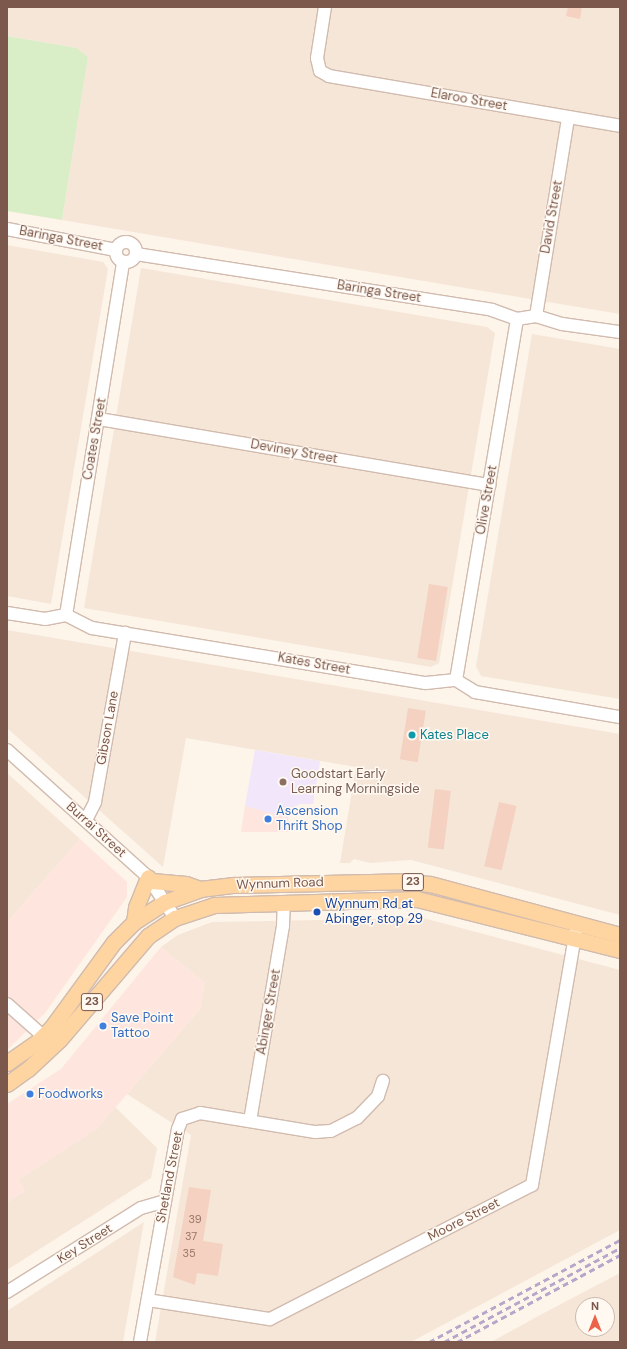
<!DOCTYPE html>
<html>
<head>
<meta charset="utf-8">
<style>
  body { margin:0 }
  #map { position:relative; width:627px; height:1349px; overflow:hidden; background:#fdf4ea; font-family:"DM Sans",sans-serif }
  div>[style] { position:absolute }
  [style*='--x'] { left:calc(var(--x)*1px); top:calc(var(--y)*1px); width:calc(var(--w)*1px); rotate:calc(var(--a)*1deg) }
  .residential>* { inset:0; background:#f6e6d8 }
  .commercial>* { inset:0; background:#fee5de }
  .education>* { inset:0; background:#f1e6fa }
  .green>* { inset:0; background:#d9edc7 }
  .building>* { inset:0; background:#f4d1c0; transform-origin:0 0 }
  .roads { filter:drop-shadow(1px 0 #d1bbae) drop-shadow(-1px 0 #d1bbae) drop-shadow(0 1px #d1bbae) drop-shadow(0 -1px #d1bbae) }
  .minor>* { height:12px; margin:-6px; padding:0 6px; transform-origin:6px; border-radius:6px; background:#fff }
  .minor>.ring { margin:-6px; padding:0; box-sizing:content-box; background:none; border:12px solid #fff; border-radius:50% }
  .major>* { height:15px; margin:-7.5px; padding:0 7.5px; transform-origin:7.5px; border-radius:7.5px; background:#fed4a1 }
  .rail>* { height:3px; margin-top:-1.5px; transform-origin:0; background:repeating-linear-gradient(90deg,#b6a6c9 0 6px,transparent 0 10px) }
  .dots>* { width:11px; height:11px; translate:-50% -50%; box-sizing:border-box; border:2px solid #fff9f2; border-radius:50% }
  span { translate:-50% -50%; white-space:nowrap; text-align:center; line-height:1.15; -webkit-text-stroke:3px #fff9f2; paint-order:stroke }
  .number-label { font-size:11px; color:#997668 }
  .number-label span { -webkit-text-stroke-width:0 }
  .shield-label span { padding:1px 3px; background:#fff9f2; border:1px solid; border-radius:3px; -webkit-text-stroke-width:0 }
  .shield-label { font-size:12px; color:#7b584b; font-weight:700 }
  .street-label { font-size:13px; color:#7b584b }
  .culture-label { font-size:13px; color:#0d838f }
  .left { translate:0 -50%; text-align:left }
  .education-label { font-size:13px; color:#785e54 }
  .shop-label { font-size:13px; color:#366cbe }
  .transit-label { font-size:13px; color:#164399 }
  .frame { position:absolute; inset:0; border:8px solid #7b584b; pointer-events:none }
  .north { position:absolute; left:575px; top:1297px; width:40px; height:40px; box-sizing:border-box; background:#fff9f2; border:1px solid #cab9af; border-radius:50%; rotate:0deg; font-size:11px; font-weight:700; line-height:16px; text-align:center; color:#7b584b }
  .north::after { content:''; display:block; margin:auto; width:14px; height:18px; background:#eb624b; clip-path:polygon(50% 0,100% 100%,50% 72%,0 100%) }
</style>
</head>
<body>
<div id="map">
  <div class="residential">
    <i style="clip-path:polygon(7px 7px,620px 7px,620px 314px,62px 220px,88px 57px,77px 48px,7px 36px)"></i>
    <i style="clip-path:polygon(7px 245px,103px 262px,108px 269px,51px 604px,7px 596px)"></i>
    <i style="clip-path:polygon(141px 268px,487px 327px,495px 333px,439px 663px,431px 667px,84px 608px)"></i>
    <i style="clip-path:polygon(532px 334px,620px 349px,620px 699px,481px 676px,476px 666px)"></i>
    <i style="clip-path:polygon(7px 630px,620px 734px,620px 915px,411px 860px,370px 863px,354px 859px,350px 863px,340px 863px,356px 767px,186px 738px,163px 867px,7px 728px)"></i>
    <i style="clip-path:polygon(7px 773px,80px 839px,7px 922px)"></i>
    <i style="clip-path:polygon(423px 918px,620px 970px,620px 1230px,411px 1342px,155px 1342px,191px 1135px,127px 1094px,200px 1009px,205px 983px,161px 947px,178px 935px,212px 922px)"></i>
    <i style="clip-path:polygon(115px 1107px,157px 1148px,151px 1178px,7px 1270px,7px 1202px,25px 1191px,18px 1180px,98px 1128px)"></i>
    <i style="clip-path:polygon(144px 1222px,123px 1342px,7px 1342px,7px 1311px)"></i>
    <i style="clip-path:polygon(evenodd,620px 1273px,620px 1342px,491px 1342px,542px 1314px,620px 1273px,583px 1305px,607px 1305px,607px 1329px,583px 1329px,583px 1305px)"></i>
  </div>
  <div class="commercial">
    <i style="clip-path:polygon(245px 806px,288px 818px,289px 832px,241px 832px)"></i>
    <i style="clip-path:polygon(80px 839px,127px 882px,127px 897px,45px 1013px,7px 1050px,7px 922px)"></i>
    <i style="clip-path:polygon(161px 947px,205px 983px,200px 1009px,98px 1128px,18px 1180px,25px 1191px,7px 1202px,7px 1104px,61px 1069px)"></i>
  </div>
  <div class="education">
    <i style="clip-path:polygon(255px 750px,320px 761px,313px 804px,299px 804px,290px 810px,288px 818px,245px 806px)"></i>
  </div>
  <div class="green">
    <i style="clip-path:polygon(7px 36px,77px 48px,88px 57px,62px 220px,7px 211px)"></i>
  </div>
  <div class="building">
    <i style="clip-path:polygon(568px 7px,582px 7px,580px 19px,566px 16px)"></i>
    <i style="left:429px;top:584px;width:19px;height:75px;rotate:9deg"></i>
    <i style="left:408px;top:708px;width:18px;height:52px;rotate:9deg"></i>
    <i style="left:435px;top:789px;width:16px;height:59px;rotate:7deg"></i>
    <i style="left:499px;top:802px;width:18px;height:66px;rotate:13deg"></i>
    <i style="clip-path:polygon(189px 1187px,211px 1190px,203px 1241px,223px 1244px,218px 1276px,197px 1273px,195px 1285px,173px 1277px)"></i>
  </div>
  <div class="roads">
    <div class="minor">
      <i style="--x:325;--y:7;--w:52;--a:98.9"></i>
      <i style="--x:317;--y:58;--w:13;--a:77"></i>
      <i style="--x:320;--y:71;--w:10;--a:29"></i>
      <i style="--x:329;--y:76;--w:295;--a:9.7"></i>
      <i style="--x:7;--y:229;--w:111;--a:10.9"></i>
      <i class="ring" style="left:116px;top:242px;width:8px;height:8px"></i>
      <i style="--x:136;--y:254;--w:360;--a:8.9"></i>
      <i style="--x:492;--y:310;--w:27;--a:20"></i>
      <i style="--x:517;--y:319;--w:19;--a:-9"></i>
      <i style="--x:536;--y:316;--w:27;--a:17"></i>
      <i style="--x:562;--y:324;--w:59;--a:7.9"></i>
      <i style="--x:536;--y:316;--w:201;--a:-80.8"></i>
      <i style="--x:99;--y:419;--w:396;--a:9.6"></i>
      <i style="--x:7;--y:613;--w:38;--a:9"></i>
      <i style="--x:45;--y:619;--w:21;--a:-11"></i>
      <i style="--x:66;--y:615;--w:29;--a:27"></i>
      <i style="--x:92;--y:628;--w:338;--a:9.4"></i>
      <i style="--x:426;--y:683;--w:30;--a:-6"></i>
      <i style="--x:456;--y:680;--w:22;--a:32"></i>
      <i style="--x:475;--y:692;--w:147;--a:9.8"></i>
      <i style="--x:66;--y:615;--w:358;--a:-80.8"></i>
      <i style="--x:456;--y:680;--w:366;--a:-80.4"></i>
      <i style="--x:7;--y:750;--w:190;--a:42"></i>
      <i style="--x:148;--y:877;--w:49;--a:56.6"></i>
      <i style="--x:86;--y:820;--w:20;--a:-63"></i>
      <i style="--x:95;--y:802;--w:172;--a:-79.9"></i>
      <i style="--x:7;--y:1004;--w:48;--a:41.6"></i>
      <i style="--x:250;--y:1121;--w:198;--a:-80.4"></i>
      <i style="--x:283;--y:926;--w:24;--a:-88"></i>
      <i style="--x:7;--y:1292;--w:158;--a:-32.1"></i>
      <i style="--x:141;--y:1208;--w:25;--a:-16"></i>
      <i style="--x:148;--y:1300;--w:123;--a:8.9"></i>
      <i style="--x:270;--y:1319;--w:294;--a:-27.1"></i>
      <i style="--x:532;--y:1185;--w:258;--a:-80.2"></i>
      <i style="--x:140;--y:1342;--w:216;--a:-79.9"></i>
      <i style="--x:178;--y:1129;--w:11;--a:-68"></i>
      <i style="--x:182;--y:1119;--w:19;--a:-18"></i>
      <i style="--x:200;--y:1113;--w:117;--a:9.4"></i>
      <i style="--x:315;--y:1132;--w:16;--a:-4"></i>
      <i style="--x:331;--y:1131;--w:29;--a:-27"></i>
      <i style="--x:357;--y:1118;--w:30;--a:-46"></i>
      <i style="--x:378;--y:1096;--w:16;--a:-72"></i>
    </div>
    <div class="major">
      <i style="--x:152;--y:881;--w:34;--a:5"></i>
      <i style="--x:186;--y:884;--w:15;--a:20"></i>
      <i style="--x:134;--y:922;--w:15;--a:-82"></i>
      <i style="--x:136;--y:907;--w:32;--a:-68"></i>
      <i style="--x:7;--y:1063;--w:35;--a:-35"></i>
      <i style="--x:36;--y:1043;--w:23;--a:-45"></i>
      <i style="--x:52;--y:1027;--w:105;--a:-53.9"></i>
      <i style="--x:114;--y:942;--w:28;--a:-45"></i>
      <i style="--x:134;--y:922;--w:37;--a:-33"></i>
      <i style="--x:165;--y:902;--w:37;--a:-20"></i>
      <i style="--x:200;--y:889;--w:34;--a:-7"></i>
      <i style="--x:234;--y:885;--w:170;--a:-1.3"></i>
      <i style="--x:404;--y:881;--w:26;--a:7"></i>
      <i style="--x:430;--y:884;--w:197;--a:15"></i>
      <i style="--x:7;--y:1084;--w:26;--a:-36"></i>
      <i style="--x:28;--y:1069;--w:42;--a:-43.1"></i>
      <i style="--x:59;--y:1040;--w:137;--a:-49.4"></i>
      <i style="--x:148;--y:936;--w:32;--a:-34"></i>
      <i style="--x:175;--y:918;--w:41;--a:-18.4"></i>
      <i style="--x:214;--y:905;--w:203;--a:-1.7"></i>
      <i style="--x:417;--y:899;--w:209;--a:14.1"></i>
    </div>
  </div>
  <div class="rail">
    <i style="--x:429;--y:1342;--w:217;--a:-28.1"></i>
    <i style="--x:444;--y:1342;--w:200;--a:-28.1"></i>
    <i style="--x:457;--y:1342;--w:185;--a:-28.1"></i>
  </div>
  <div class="dots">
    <i style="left:412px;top:735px;background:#0f9aa8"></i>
    <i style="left:283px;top:782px;background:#8d6e63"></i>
    <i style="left:268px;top:819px;background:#3f7fe0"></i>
    <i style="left:317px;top:912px;background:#1a4fb4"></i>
    <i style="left:103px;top:1026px;background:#3f7fe0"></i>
    <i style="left:30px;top:1094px;background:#3f7fe0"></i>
  </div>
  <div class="number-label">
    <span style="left:195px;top:1219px">39</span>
    <span style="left:191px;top:1236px">37</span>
    <span style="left:189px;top:1253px">35</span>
  </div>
  <div class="shield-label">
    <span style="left:413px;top:882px">23</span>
    <span style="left:92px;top:1002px">23</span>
  </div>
  <div class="street-label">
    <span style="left:469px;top:100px;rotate:10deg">Elaroo Street</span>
    <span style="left:552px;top:217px;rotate:-80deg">David Street</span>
    <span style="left:61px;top:239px;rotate:11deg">Baringa Street</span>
    <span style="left:379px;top:292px;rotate:9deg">Baringa Street</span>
    <span style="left:95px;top:439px;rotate:-80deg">Coates Street</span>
    <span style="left:294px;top:452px;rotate:10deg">Deviney Street</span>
    <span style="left:487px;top:500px;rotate:-80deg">Olive Street</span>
    <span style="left:314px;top:664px;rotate:10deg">Kates Street</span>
    <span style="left:108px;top:728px;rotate:-80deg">Gibson Lane</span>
    <span style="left:96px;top:830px;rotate:42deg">Burrai Street</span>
    <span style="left:280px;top:884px;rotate:-2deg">Wynnum Road</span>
    <span style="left:269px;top:1012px;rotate:-80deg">Abinger Street</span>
    <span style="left:170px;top:1177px;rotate:-79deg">Shetland Street</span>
    <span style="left:464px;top:1220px;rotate:-27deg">Moore Street</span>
    <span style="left:85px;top:1244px;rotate:-32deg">Key Street</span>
  </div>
  <div class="culture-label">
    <span class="left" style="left:420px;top:735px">Kates Place</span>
  </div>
  <div class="education-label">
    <span class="left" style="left:291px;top:782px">Goodstart Early<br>Learning Morningside</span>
  </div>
  <div class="shop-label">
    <span class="left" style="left:276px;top:819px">Ascension<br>Thrift Shop</span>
    <span class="left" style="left:111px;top:1026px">Save Point<br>Tattoo</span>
    <span class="left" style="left:38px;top:1094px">Foodworks</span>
  </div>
  <div class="transit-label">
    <span class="left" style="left:325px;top:912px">Wynnum Rd at<br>Abinger, stop 29</span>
  </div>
  <div class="frame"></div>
  <div class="north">N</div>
</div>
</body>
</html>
